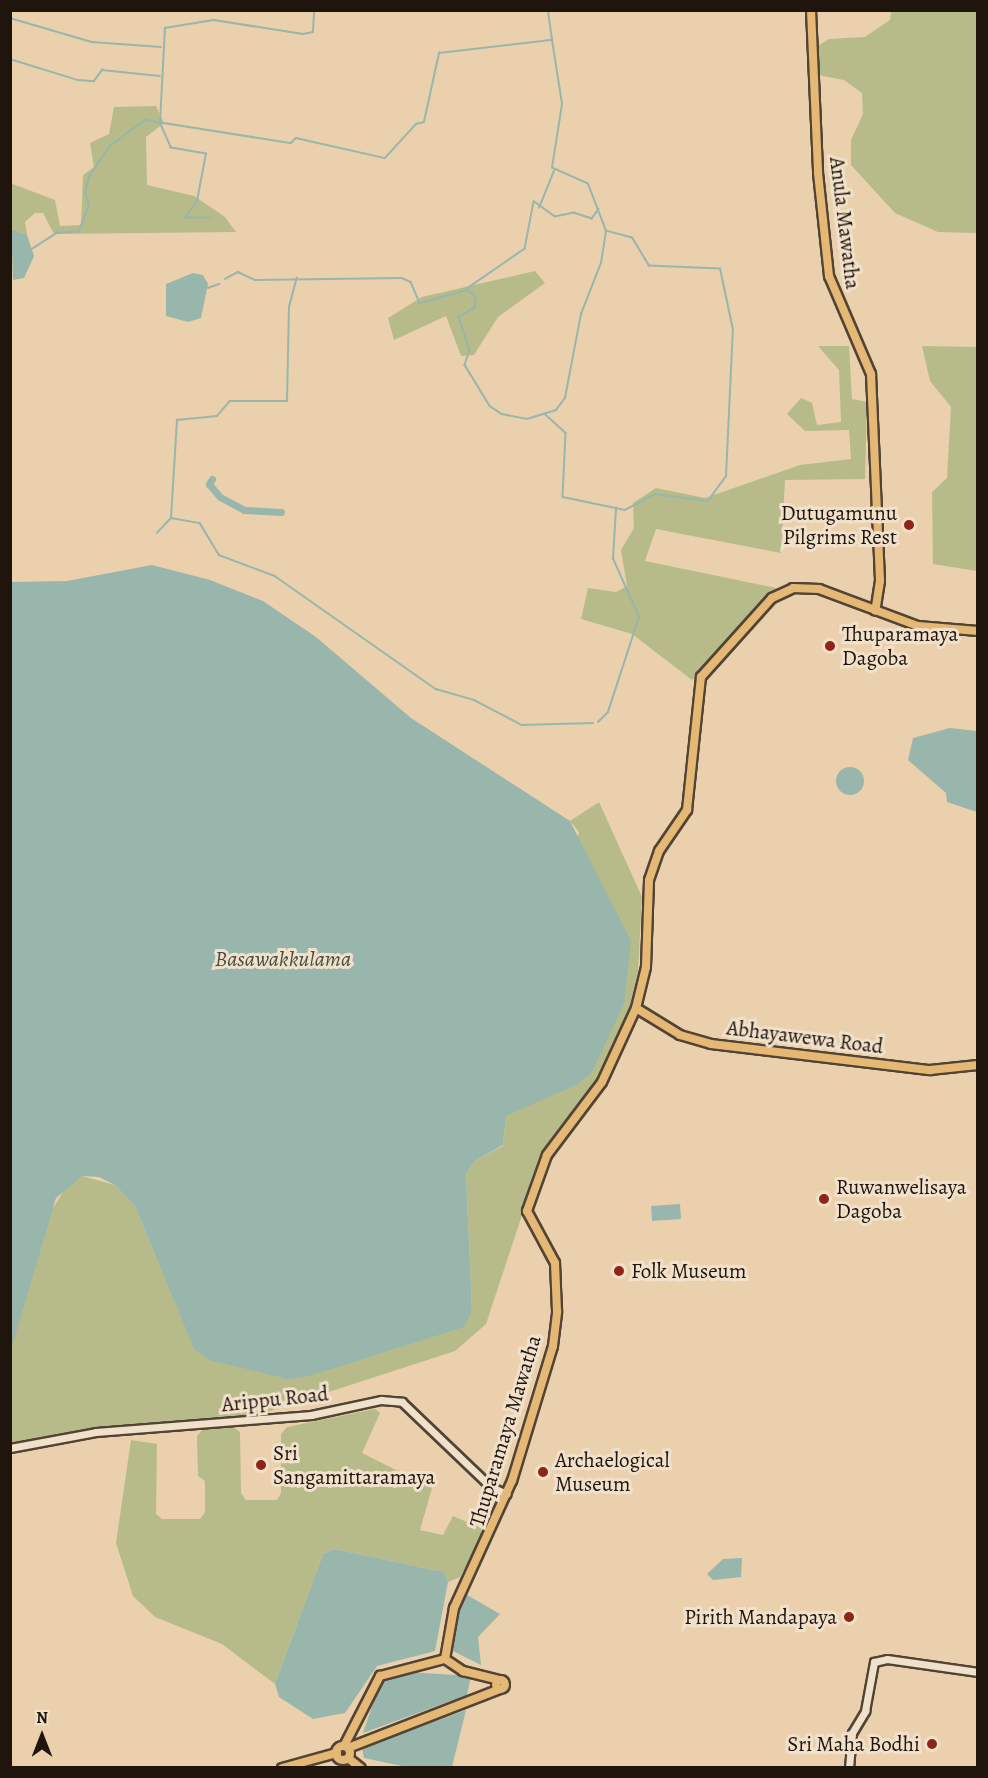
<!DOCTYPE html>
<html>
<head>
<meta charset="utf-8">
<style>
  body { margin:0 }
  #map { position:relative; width:988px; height:1778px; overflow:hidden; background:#ead0ad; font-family:Alegreya,serif }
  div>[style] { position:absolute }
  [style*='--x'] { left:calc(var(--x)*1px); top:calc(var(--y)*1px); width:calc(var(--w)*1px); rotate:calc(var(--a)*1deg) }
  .green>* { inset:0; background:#b7bb8a }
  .water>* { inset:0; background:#98b6ac; transform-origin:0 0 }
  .round { border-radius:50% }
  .stream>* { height:1.5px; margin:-0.75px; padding:0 0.75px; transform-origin:0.75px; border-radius:0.75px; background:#98b6ac }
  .canal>* { height:7px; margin:-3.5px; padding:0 3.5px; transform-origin:3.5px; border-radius:3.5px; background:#98b6ac }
  .roads { filter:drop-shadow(2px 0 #524435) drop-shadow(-2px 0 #524435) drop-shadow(0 2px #524435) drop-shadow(0 -2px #524435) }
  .minor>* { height:7px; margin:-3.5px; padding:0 3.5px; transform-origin:3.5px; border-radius:3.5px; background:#f1e0ca }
  .major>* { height:8px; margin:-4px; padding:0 4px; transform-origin:4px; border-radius:4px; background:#e5b876 }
  .major>.ring { margin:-4px; padding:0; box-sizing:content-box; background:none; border:8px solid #e5b876; border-radius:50% }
  .dots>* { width:16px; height:16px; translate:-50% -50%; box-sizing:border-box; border:3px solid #f1e0ca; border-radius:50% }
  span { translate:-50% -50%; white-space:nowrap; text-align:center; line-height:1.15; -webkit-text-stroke:6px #f1e0ca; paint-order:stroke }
  .street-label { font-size:21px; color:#1f150d }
  .poi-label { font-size:21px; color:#1f150d }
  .right { translate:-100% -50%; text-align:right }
  .left { translate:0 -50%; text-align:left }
  .water-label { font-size:22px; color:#494d45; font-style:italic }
  .frame { position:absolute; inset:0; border:12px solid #1f150d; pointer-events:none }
  .north { position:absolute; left:12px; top:1706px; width:60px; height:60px; -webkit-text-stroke:4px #f1e0ca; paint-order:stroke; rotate:0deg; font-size:16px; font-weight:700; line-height:24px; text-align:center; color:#1f150d }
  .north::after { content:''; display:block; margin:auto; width:21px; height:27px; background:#1f150d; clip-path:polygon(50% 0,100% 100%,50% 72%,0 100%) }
</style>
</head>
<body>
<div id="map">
  <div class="green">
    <i style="clip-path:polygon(891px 11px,977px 11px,977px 233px,938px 232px,895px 213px,851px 165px,851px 140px,863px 114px,862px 93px,844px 80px,818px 75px,818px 46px,829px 39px,865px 37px,890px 20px)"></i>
    <i style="clip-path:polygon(156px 106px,164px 123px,146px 137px,147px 185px,194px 196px,225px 217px,236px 232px,54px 234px,43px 213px,35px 213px,25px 222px,27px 235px,11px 229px,10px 183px,55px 200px,60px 226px,81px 225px,83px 175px,94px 167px,90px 143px,109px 134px,114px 107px)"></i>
    <i style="clip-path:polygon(535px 271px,545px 283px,498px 317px,474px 355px,461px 356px,446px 316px,394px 340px,388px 318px,422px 297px)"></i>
    <i style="clip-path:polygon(818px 346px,849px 346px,852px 399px,867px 402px,865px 479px,785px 480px,781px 553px,656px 529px,645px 561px,776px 588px,692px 680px,632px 634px,581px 619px,588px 588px,616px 592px,627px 586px,621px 550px,634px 528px,633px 503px,656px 488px,705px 498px,800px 465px,851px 459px,849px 430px,805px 431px,787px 414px,801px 398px,812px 403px,817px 425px,841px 422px,839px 370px)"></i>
    <i style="clip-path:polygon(922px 346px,977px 347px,977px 571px,933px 564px,932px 492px,947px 478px,951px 407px,930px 381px)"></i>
    <i style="clip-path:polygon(599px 802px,642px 897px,638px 971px,629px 1010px,598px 1079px,541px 1158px,486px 1324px,455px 1351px,249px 1418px,96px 1432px,11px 1448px,10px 1350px,50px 1213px,68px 1184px,82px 1176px,115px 1185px,135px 1206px,194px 1348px,472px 1311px,466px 1173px,475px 1161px,503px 1146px,506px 1116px,516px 1109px,579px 832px,570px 821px)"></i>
    <i style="clip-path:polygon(375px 1409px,380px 1413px,362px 1453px,432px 1488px,420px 1530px,443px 1535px,453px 1516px,481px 1528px,482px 1536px,460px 1577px,448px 1582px,444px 1572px,334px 1549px,323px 1554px,275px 1684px,222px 1644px,155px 1617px,133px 1596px,116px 1543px,131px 1440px,157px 1444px,156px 1514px,162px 1519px,200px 1519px,205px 1512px,205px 1481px,198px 1476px,197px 1436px,202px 1430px,233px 1427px,240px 1432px,241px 1493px,246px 1500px,277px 1500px,281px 1493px,281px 1434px,287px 1427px)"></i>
  </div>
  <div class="water">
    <i style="clip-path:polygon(11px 229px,27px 235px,34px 256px,24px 278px,13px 280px)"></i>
    <i style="clip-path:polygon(193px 273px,203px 275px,208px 284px,201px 318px,188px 322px,166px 316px,166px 284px)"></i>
    <i style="clip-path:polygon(152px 565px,210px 580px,263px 601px,316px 637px,411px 718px,570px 821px,631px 941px,624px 1004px,592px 1072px,578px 1084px,506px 1116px,503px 1145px,475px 1161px,466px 1173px,472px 1311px,464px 1327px,309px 1376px,288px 1379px,209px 1360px,194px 1349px,135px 1206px,115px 1185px,99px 1177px,82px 1176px,56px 1198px,11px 1350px,11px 582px,67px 581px)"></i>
    <i style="clip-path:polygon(950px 728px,977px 731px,977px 812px,947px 802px,946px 793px,908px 760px,913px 738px)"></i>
    <i class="round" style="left:836px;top:767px;width:28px;height:28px"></i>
    <i style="left:680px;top:1204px;width:15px;height:29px;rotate:86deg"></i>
    <i style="clip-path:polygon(334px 1549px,444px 1572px,448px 1582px,435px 1651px,377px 1666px,345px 1713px,313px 1719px,279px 1697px,275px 1684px,323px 1554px)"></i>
    <i style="clip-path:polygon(742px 1558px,741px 1577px,713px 1580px,707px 1574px,723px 1559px)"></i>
    <i style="clip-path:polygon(467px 1595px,500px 1614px,478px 1637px,481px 1665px,451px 1650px,461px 1598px)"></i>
    <i style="clip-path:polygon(392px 1671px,471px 1676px,467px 1695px,363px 1733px,382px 1677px)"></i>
    <i style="clip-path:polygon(466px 1710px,452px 1767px,407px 1767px,364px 1758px,362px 1748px)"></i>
  </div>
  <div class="stream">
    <i style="--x:10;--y:18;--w:85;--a:16.3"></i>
    <i style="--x:92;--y:42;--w:69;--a:4.1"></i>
    <i style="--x:10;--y:59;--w:71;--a:17.2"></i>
    <i style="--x:78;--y:80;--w:16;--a:4"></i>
    <i style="--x:94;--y:81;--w:14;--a:-54"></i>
    <i style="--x:102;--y:70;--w:58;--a:5.9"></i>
    <i style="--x:539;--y:208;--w:40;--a:-68"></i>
    <i style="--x:599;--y:209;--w:12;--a:125"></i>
    <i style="--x:592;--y:219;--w:19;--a:-162"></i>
    <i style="--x:574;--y:213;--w:19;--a:168"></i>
    <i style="--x:555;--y:217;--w:26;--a:-144"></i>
    <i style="--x:534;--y:202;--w:48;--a:100.8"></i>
    <i style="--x:525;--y:249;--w:70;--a:145.4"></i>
    <i style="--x:467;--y:289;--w:12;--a:42"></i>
    <i style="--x:476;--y:297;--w:11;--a:95"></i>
    <i style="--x:475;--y:308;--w:18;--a:151"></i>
    <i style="--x:459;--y:317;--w:35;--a:72"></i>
    <i style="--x:470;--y:350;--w:16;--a:108"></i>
    <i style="--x:465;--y:365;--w:48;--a:58.6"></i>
    <i style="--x:490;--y:406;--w:14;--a:34"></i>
    <i style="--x:502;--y:414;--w:25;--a:11"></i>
    <i style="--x:527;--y:419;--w:30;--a:-17"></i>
    <i style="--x:556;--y:410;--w:15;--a:-53"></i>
    <i style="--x:565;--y:398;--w:86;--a:-79.2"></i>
    <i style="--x:581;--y:314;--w:55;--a:-68.6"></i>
    <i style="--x:601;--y:263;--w:31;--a:-81"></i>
    <i style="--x:210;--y:218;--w:25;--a:180"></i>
    <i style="--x:185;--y:218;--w:21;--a:-55"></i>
    <i style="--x:197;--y:201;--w:48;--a:-79.2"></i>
    <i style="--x:206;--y:154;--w:36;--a:-170"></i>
    <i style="--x:171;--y:148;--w:27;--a:-114"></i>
    <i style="--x:160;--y:123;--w:95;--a:-87"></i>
    <i style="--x:165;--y:28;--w:50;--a:-9.3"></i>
    <i style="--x:214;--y:20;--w:90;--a:8.9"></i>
    <i style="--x:303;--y:34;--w:10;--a:-11"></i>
    <i style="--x:313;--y:32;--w:22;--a:-87"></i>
    <i style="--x:32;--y:249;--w:30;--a:-33"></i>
    <i style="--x:57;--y:233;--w:22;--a:-5"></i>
    <i style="--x:79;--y:231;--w:28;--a:-69"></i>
    <i style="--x:89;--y:205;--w:13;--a:-108"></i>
    <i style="--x:85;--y:193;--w:16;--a:-76"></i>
    <i style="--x:89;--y:177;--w:37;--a:-56"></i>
    <i style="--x:110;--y:146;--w:44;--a:-36.6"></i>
    <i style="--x:145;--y:120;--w:148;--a:9"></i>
    <i style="--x:291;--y:143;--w:7;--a:-45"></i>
    <i style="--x:296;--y:138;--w:91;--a:12.7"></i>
    <i style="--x:385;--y:158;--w:46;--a:-47.6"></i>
    <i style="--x:416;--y:124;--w:8;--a:-14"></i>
    <i style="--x:424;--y:122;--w:71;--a:-77.7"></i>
    <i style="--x:439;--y:53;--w:114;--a:-6.6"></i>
    <i style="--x:552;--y:40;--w:30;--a:-98"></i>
    <i style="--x:225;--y:279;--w:15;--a:-28"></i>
    <i style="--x:238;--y:272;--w:19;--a:25"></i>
    <i style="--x:255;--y:280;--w:147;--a:-0.8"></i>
    <i style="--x:402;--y:278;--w:10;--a:24"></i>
    <i style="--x:411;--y:282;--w:23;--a:67"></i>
    <i style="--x:420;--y:303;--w:49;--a:-15.5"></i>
    <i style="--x:208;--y:288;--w:12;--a:-20"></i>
    <i style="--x:545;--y:414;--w:28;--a:42"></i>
    <i style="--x:566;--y:433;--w:64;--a:92.7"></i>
    <i style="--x:563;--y:497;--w:63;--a:11.8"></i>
    <i style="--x:625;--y:510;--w:34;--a:-28"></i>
    <i style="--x:655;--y:494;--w:53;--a:7.5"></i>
    <i style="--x:708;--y:501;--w:31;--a:-54"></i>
    <i style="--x:726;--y:476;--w:146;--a:-87.3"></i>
    <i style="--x:733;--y:330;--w:62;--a:-102"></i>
    <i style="--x:720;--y:269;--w:71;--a:-177.6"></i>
    <i style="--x:649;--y:266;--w:33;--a:-121"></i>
    <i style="--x:632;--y:238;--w:27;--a:-165"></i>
    <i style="--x:606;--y:231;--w:50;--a:-111"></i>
    <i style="--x:588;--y:184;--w:39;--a:-156"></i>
    <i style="--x:552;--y:168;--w:65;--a:-81.1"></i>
    <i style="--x:562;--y:104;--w:65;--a:-98.9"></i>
    <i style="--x:171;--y:518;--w:29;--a:10"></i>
    <i style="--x:200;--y:523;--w:37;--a:59"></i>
    <i style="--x:219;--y:555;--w:60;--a:20.6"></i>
    <i style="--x:275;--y:576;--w:197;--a:35.1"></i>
    <i style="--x:436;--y:689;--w:40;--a:16"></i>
    <i style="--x:474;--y:700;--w:54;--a:27.5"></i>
    <i style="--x:522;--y:725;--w:71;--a:-1.6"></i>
    <i style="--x:157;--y:533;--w:21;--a:-47"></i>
    <i style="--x:171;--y:518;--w:98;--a:-86.5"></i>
    <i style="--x:177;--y:420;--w:40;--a:-5.7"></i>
    <i style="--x:217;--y:416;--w:20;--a:-49"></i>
    <i style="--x:230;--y:401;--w:57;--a:0"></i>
    <i style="--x:287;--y:401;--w:94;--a:-88.8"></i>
    <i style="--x:289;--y:307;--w:30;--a:-75"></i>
    <i style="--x:598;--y:722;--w:14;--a:-45"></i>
    <i style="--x:608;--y:712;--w:100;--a:-71.9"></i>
    <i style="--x:639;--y:617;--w:64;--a:-114.1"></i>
    <i style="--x:613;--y:559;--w:51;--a:-86.6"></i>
  </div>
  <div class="canal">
    <i style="--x:212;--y:479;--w:6;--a:121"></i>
    <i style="--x:209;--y:484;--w:17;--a:50"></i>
    <i style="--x:220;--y:497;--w:27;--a:28"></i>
    <i style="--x:244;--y:510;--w:37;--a:3"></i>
  </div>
  <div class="roads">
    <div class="minor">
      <i style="--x:10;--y:1448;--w:87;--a:-10.5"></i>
      <i style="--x:96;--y:1432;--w:216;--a:-4.5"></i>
      <i style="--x:311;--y:1415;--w:72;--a:-12.1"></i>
      <i style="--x:381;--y:1400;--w:21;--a:5"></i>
      <i style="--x:402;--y:1402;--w:123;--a:43.7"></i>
      <i style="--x:491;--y:1487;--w:17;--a:24"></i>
      <i style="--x:849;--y:1768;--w:35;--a:-85"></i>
      <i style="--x:852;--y:1733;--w:26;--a:-59"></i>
      <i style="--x:865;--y:1711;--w:50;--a:-79.6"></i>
      <i style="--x:874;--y:1662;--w:13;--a:-13"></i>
      <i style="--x:887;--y:1659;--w:92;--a:8.1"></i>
    </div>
    <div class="major">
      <i style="--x:811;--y:10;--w:163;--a:87.5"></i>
      <i style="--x:818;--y:173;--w:104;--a:83.9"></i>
      <i style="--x:829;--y:276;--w:107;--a:66.8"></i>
      <i style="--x:871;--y:374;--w:207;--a:87.5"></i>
      <i style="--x:880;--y:581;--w:30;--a:99"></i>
      <i style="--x:636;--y:1008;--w:52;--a:31.5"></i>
      <i style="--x:680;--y:1035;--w:32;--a:16"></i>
      <i style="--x:711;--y:1044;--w:221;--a:6.8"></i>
      <i style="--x:930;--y:1070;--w:48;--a:-5.9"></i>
      <i style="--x:445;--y:1659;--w:22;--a:34"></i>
      <i style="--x:463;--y:1671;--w:38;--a:14"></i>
      <i class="ring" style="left:495.5px;top:1679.5px;width:1px;height:1px"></i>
      <i style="--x:344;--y:1746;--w:79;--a:-62.8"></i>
      <i style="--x:380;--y:1676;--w:67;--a:-14.7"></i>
      <i style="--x:445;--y:1659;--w:52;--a:-80"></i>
      <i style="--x:454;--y:1608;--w:140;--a:-65.5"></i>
      <i style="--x:512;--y:1481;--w:141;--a:-73.1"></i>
      <i style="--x:553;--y:1346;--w:35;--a:-83"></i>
      <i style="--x:557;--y:1311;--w:48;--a:-92.4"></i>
      <i style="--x:555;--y:1263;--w:59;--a:-118.3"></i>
      <i style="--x:527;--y:1211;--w:59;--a:-70.3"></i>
      <i style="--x:547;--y:1155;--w:91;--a:-53"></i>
      <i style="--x:602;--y:1082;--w:81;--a:-65.3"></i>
      <i style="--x:636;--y:1008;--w:42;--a:-76.3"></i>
      <i style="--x:646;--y:967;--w:87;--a:-88"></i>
      <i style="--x:649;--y:880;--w:31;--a:-71"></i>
      <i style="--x:659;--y:851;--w:50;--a:-55.7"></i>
      <i style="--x:687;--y:810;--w:134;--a:-84"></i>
      <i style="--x:701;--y:677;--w:106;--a:-48.1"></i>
      <i style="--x:772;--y:598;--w:23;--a:-25"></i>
      <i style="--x:793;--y:588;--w:26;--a:2"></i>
      <i style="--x:819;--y:589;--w:106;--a:20.5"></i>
      <i style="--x:918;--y:626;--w:60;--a:4.8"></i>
      <i class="ring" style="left:336px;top:1746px;width:6px;height:6px"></i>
      <i style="--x:348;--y:1748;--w:163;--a:-21.2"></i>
      <i style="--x:348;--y:1758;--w:16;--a:38"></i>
      <i style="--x:282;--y:1768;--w:57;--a:-15.3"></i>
    </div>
  </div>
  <div class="dots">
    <i style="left:909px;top:525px;background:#8f2418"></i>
    <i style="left:830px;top:646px;background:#8f2418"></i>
    <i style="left:824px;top:1199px;background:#8f2418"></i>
    <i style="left:619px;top:1271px;background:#8f2418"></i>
    <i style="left:261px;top:1465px;background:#8f2418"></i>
    <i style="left:543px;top:1472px;background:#8f2418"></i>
    <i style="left:849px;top:1617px;background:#8f2418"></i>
    <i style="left:932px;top:1744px;background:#8f2418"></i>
  </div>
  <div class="street-label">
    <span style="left:845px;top:223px;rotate:83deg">Anula Mawatha</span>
    <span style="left:805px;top:1037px;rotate:7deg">Abhayawewa Road</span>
    <span style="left:275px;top:1399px;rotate:-6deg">Arippu Road</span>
    <span style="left:505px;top:1431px;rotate:-73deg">Thuparamaya Mawatha</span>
  </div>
  <div class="poi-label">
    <span class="right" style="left:897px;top:525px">Dutugamunu<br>Pilgrims Rest</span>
    <span class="left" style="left:842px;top:646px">Thuparamaya<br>Dagoba</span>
    <span class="left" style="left:836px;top:1199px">Ruwanwelisaya<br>Dagoba</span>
    <span class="left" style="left:631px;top:1271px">Folk Museum</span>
    <span class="left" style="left:273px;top:1465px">Sri<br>Sangamittaramaya</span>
    <span class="left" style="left:555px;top:1472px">Archaelogical<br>Museum</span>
    <span class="right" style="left:837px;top:1617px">Pirith Mandapaya</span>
    <span class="right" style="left:920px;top:1744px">Sri Maha Bodhi</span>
  </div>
  <div class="water-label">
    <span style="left:283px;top:960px">Basawakkulama</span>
  </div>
  <div class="frame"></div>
  <div class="north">N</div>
</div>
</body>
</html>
